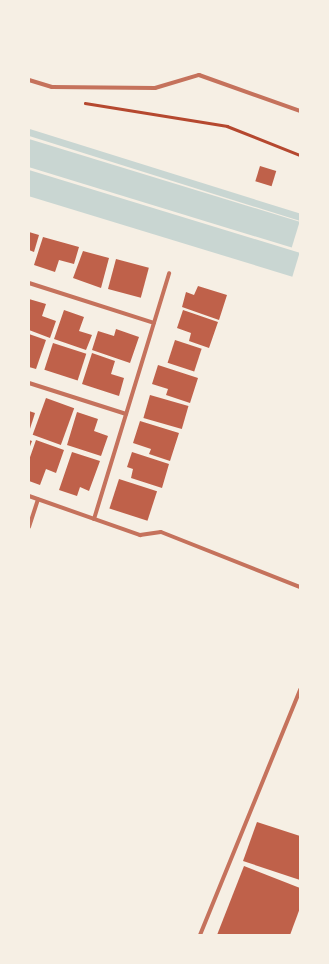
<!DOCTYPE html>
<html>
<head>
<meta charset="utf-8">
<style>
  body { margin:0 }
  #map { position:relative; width:329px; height:964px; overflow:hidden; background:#f6efe4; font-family:"Source Sans 3",sans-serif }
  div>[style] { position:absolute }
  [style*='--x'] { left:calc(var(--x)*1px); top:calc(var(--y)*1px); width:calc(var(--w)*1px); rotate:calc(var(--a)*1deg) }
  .water>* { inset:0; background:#c9d6d2; transform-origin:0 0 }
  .stream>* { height:7px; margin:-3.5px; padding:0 3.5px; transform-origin:3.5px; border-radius:3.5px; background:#c9d6d2 }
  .building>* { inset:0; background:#bf614a; transform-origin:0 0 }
  .path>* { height:2.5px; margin:-1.25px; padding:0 1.25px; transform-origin:1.25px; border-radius:1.25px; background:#b5482f }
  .minor>* { height:4px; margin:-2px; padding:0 2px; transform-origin:2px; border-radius:2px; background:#c5725c }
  span { translate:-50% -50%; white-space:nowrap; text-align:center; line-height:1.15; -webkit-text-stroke:3px #f6efe4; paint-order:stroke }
  .frame { position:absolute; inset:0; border:30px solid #f6efe4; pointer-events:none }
</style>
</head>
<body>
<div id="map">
  <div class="water">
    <i style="left:29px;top:139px;width:283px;height:27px;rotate:17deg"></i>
    <i style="left:29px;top:170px;width:283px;height:25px;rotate:17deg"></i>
  </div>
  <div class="stream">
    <i style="--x:29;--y:132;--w:284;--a:17.4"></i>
  </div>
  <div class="building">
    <i style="left:260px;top:166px;width:17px;height:16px;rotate:17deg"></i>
    <i style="clip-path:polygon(29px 232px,39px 235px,34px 252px,29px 250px)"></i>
    <i style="clip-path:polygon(43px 237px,79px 247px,74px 264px,59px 260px,55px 272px,34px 265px)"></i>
    <i style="clip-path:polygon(83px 251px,109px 258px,101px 288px,73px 278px)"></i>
    <i style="left:116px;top:259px;width:34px;height:31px;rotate:15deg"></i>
    <i style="clip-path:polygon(198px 286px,227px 295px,219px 320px,182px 307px,186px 292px,194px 295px)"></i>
    <i style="clip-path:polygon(29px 299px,46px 304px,42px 316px,56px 321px,50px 338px,29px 330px)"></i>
    <i style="clip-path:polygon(64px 310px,84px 317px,79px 331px,92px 335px,86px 350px,54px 339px)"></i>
    <i style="clip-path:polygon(183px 310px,218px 322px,209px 348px,189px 341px,191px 333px,177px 328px)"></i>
    <i style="clip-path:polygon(116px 329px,139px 337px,130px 363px,92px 350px,98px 331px,114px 336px)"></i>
    <i style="clip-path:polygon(29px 334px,46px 340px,36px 369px,29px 367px)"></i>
    <i style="left:175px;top:340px;width:28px;height:24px;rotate:18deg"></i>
    <i style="left:53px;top:343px;width:35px;height:28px;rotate:18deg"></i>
    <i style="clip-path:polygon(92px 353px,115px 361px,111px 374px,124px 378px,119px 396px,82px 384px)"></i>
    <i style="clip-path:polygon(158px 365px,198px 378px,190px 403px,166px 395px,168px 389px,152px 384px)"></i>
    <i style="left:150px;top:395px;width:40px;height:24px;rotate:16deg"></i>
    <i style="left:46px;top:398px;width:30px;height:39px;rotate:20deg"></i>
    <i style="clip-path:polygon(29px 411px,35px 413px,29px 432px)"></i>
    <i style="clip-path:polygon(77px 412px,98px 419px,94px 431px,108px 436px,101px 456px,67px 445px)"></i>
    <i style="clip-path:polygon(140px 421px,179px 433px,170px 461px,149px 454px,151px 449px,133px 443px)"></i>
    <i style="clip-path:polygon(29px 440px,32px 441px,29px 449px)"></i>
    <i style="clip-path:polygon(36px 440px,64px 450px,56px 473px,46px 469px,40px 485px,29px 481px,29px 460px)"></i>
    <i style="clip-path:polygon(72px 452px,100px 461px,89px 491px,80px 487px,77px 496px,59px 490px)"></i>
    <i style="clip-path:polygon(132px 452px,169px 464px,162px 488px,131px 478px,133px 469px,127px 467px)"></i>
    <i style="left:119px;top:479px;width:40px;height:31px;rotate:18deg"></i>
    <i style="clip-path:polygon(257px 822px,300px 836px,300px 880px,243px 861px)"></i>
    <i style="clip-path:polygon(244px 866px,300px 888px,300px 908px,290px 935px,217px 935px)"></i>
  </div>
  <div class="path">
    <i style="--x:85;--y:103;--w:144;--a:9.2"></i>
    <i style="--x:227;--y:126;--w:79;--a:21.7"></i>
  </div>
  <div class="minor">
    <i style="--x:29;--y:80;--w:24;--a:17"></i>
    <i style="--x:52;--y:87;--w:103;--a:0.6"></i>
    <i style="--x:155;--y:88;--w:46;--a:-16.5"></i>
    <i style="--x:199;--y:75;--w:107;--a:19.6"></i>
    <i style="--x:29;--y:283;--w:131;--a:17.7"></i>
    <i style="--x:29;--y:383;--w:102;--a:17.7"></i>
    <i style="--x:29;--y:496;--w:118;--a:19.4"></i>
    <i style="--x:140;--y:535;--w:21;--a:-8"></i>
    <i style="--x:161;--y:532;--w:149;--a:21.6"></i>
    <i style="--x:94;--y:519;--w:257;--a:-73"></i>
    <i style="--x:29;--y:527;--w:29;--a:-72"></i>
    <i style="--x:200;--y:935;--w:265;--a:-67.8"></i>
  </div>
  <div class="frame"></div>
</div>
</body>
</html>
